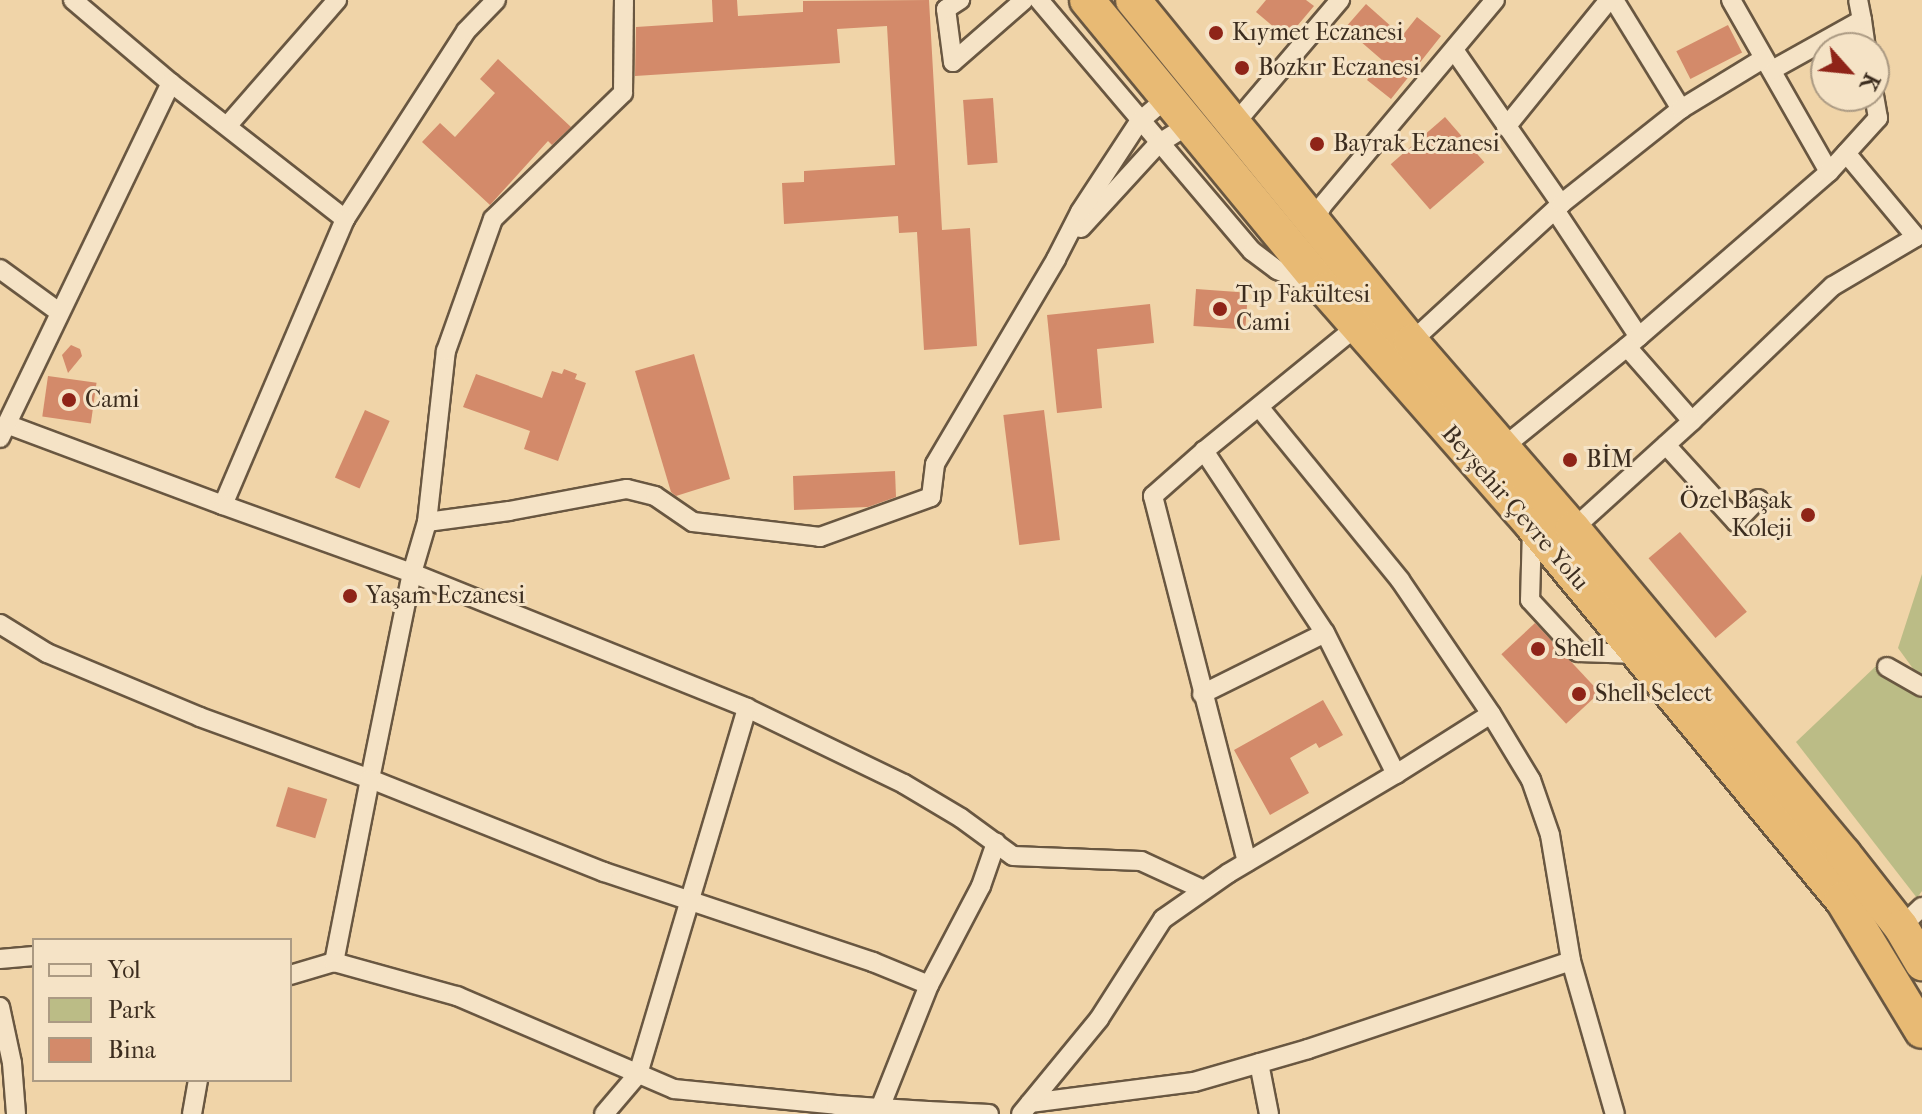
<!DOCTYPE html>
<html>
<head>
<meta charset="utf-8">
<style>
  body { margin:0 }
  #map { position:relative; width:1922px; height:1114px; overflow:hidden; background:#f0d4a8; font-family:"IM FELL French Canon",serif }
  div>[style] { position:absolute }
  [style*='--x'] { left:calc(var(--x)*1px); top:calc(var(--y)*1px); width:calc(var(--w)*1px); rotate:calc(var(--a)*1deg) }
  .green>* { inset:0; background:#bbbc86 }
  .building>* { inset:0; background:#d38a6a; transform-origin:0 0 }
  .roads { filter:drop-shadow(2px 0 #695741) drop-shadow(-2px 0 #695741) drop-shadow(0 2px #695741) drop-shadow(0 -2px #695741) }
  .street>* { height:18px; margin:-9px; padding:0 9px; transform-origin:9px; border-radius:9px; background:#f5e3c6 }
  .highway>* { height:34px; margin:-17px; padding:0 17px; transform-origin:17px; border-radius:17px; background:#e8ba74 }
  .dots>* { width:22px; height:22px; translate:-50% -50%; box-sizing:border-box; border:4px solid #f5e3c6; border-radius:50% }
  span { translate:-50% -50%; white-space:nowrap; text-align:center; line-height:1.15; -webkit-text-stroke:6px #f5e3c6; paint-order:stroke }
  .poi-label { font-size:24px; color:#3c2d1f }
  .left { translate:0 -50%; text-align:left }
  .right { translate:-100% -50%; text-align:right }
  .street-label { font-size:24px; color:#3c2d1f }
  .legend { position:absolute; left:32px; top:938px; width:260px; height:144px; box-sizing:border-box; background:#f5e3c6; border:2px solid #ab9a83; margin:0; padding:10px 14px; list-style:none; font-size:24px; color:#3c2d1f }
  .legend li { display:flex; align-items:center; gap:16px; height:40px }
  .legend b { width:40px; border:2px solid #ab9a83 }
  .north { position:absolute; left:1810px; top:32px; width:80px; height:80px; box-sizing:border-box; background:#f5e3c6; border:2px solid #ab9a83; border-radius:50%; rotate:117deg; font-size:22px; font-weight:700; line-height:32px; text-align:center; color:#3c2d1f }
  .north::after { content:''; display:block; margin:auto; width:28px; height:36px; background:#8f2418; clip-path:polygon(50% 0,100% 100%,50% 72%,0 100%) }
</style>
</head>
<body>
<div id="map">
  <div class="green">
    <i style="clip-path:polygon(1922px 574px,1922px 681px,1898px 648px)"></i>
    <i style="clip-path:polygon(1876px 666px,1922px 696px,1922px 891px,1917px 898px,1796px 742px)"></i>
  </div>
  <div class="building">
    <i style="clip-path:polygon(712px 0,737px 0,738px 16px,803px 12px,803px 1px,929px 0,942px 230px,970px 228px,977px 346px,924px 350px,917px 232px,899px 233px,898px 216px,784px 224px,782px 183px,804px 182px,804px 171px,895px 165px,887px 26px,837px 29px,840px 63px,635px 76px,636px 27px,713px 22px)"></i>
    <i style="clip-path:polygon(1266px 0,1306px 0,1314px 6px,1287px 38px,1256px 12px)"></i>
    <i style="clip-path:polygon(1366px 4px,1402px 36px,1417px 17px,1441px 36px,1391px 99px,1367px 80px,1382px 60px,1345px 28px)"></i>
    <i style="left:1728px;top:25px;width:31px;height:58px;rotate:63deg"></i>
    <i style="clip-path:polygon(498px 59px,571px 127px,552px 145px,548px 141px,490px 205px,422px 142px,440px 123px,455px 137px,495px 93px,480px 79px)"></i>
    <i style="left:993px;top:98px;width:65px;height:30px;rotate:86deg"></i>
    <i style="left:1445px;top:117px;width:60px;height:72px;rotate:49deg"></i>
    <i style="left:1196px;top:289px;width:52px;height:37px;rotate:4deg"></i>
    <i style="clip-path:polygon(1150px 304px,1154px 343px,1097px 349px,1102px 408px,1057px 413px,1047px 315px)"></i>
    <i style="clip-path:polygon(71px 345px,80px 349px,82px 356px,68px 373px,62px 355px)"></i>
    <i style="clip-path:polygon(694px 354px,730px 479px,676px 496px,671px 492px,635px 371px)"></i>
    <i style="clip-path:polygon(564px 369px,577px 374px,575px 379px,586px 383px,558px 461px,524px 449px,530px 431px,463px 407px,476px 374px,542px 398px,552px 371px,562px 374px)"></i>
    <i style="left:48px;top:376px;width:49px;height:41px;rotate:8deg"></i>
    <i style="left:365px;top:410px;width:27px;height:74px;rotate:24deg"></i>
    <i style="left:1044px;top:410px;width:131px;height:41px;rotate:83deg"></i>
    <i style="clip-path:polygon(895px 471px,896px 497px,868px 507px,794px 510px,793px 476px)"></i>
    <i style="left:1680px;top:532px;width:104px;height:41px;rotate:50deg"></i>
    <i style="left:1535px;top:623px;width:95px;height:46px;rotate:47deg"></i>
    <i style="clip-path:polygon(1323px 700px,1343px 735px,1319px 748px,1316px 743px,1290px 758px,1309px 793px,1270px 815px,1234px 750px)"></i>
    <i style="left:288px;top:787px;width:41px;height:41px;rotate:17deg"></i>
  </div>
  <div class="roads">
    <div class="street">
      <i style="--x:73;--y:0;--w:128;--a:40.3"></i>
      <i style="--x:171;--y:83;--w:221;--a:38"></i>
      <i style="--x:345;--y:219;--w:224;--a:-57.2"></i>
      <i style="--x:466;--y:31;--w:43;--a:-45.9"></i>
      <i style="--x:1039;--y:0;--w:329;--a:49.7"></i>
      <i style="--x:1252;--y:251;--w:31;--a:37"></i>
      <i style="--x:1277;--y:270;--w:40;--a:22"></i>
      <i style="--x:1614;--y:0;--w:128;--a:58.4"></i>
      <i style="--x:1731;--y:0;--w:198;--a:60.3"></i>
      <i style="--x:1862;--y:20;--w:28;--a:82"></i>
      <i style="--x:1454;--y:50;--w:188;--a:55.2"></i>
      <i style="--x:953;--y:62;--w:94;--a:-41.1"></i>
      <i style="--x:953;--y:62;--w:53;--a:-97.5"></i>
      <i style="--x:946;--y:9;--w:17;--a:-33"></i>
      <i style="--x:1772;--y:70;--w:103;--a:-29.1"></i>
      <i style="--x:1862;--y:20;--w:20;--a:-101"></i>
      <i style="--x:228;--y:125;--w:166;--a:-48.9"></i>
      <i style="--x:1506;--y:127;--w:164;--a:-51"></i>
      <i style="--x:1237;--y:128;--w:15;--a:-67"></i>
      <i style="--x:1243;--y:114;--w:150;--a:-49.6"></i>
      <i style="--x:1555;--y:210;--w:152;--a:56.5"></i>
      <i style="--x:1314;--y:222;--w:18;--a:-63"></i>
      <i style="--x:1322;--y:206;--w:269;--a:-50"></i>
      <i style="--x:1081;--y:228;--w:114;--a:-47.5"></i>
      <i style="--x:1158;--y:144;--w:36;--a:-32"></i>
      <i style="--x:0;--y:269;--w:73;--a:36.1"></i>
      <i style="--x:1411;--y:342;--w:204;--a:-42.6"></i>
      <i style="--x:1561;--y:204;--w:153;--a:-38.4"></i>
      <i style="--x:1681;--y:109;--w:96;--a:-31.4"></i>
      <i style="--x:1627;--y:347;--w:267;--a:-40.9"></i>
      <i style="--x:1829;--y:172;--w:73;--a:-47.8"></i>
      <i style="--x:1878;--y:118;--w:22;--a:-100"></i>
      <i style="--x:1259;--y:407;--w:223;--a:50.8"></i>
      <i style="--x:1400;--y:580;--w:162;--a:55.8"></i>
      <i style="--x:9;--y:425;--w:228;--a:20.5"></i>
      <i style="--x:223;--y:505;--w:311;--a:-66.9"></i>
      <i style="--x:0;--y:438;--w:394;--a:-64.3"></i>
      <i style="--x:1666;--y:445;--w:104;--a:47.7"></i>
      <i style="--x:1736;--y:522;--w:32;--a:-46"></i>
      <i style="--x:1501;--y:449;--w:162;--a:-39"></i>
      <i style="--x:1627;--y:347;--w:98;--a:48.7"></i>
      <i style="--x:1692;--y:421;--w:195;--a:-43.8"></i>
      <i style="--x:1833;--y:286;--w:96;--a:-30.6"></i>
      <i style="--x:1916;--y:237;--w:109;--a:-129.8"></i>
      <i style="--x:1204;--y:451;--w:68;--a:138.6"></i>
      <i style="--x:1153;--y:496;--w:378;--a:75.6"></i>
      <i style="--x:223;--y:505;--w:201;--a:19.8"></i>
      <i style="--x:412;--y:573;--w:361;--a:21.9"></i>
      <i style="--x:747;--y:708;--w:174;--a:25.8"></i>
      <i style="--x:904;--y:784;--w:66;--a:30.8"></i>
      <i style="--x:961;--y:818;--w:64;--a:36.2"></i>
      <i style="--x:1013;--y:856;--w:128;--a:2.2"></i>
      <i style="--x:1141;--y:861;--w:69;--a:24.7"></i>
      <i style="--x:427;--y:522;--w:172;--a:-83.7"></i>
      <i style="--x:446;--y:351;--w:140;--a:-70.4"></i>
      <i style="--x:493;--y:219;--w:181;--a:-44.1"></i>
      <i style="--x:623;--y:93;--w:93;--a:-89.4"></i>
      <i style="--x:1532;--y:529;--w:71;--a:91.6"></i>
      <i style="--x:1530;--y:600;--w:71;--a:47.3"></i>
      <i style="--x:1578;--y:652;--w:60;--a:1.9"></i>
      <i style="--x:1573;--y:529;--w:161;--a:-42.2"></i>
      <i style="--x:0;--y:624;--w:55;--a:31.7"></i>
      <i style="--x:47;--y:653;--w:166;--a:22.7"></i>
      <i style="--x:200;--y:717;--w:181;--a:20"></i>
      <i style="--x:370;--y:779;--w:210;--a:-78.5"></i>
      <i style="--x:412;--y:573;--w:53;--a:-73.6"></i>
      <i style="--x:427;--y:522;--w:83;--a:-7.6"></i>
      <i style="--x:509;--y:511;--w:120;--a:-10.6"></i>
      <i style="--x:627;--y:489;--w:29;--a:14"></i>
      <i style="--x:655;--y:496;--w:46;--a:34.4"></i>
      <i style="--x:693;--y:522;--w:128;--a:6.7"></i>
      <i style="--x:820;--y:537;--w:118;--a:-19.8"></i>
      <i style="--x:931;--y:497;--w:33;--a:-83"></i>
      <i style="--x:935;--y:464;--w:238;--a:-59.4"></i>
      <i style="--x:1056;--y:259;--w:53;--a:-62.9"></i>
      <i style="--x:1080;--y:212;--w:108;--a:-56.8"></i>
      <i style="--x:1139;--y:122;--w:37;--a:-41"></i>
      <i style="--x:1887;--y:667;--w:40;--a:29.7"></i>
      <i style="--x:1202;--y:694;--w:137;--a:-26.4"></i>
      <i style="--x:1396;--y:774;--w:112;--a:-32.3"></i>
      <i style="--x:1491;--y:714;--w:77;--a:58.8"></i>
      <i style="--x:1531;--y:780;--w:58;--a:70.9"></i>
      <i style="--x:1550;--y:835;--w:128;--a:80.5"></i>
      <i style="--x:1901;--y:927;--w:29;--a:-44"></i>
      <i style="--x:0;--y:959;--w:34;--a:-5"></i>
      <i style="--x:290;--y:975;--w:46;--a:-16.5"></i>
      <i style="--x:929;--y:985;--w:112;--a:-62.3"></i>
      <i style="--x:981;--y:886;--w:46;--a:-70.8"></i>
      <i style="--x:0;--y:1007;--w:57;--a:77.9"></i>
      <i style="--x:12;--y:1063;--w:51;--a:85.5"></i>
      <i style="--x:1259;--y:1063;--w:52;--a:78.9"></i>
      <i style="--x:1030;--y:1103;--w:165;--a:-7.3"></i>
      <i style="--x:1194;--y:1082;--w:119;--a:-16.1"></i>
      <i style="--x:1308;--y:1049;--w:277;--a:-18.5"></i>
      <i style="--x:1571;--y:961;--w:159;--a:74"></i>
      <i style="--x:192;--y:1114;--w:35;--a:-80"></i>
      <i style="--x:604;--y:1114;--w:52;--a:-49.6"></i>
      <i style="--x:638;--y:1074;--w:382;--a:-73.4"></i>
      <i style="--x:882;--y:1114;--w:6;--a:-108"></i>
      <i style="--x:880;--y:1108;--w:132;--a:-68.3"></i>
      <i style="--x:929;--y:985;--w:61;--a:-157.7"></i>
      <i style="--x:873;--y:962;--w:284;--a:-161.5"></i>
      <i style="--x:604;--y:872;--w:252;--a:-158.3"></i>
      <i style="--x:370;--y:779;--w:187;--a:101.1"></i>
      <i style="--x:334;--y:962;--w:128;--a:15.5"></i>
      <i style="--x:457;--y:996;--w:236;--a:23.2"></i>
      <i style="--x:674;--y:1089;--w:163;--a:5.6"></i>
      <i style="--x:836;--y:1105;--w:44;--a:3.9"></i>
      <i style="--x:880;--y:1108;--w:48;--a:3.6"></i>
      <i style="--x:928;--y:1111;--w:61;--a:2.8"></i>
      <i style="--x:1021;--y:1114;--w:123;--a:-50.6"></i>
      <i style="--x:1099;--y:1019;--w:119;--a:-57.4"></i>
      <i style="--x:1163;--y:919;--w:80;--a:-34.9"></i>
      <i style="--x:1229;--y:873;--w:194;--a:-30.7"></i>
      <i style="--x:1396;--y:774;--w:158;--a:-116.7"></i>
      <i style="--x:1325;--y:633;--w:219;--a:-123.6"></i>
      <i style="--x:1204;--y:451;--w:198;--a:-39.2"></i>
    </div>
    <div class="highway">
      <i style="--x:1087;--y:0;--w:376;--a:50.5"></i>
      <i style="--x:1326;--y:290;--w:314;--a:48.7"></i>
      <i style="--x:1533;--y:526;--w:484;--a:50.4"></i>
      <i style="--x:1842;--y:899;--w:154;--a:58.8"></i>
      <i style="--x:1133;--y:0;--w:441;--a:50.9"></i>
      <i style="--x:1411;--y:342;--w:247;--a:49.1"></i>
      <i style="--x:1573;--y:529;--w:422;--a:50.2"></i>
      <i style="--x:1843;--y:853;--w:94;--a:51.9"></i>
      <i style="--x:1901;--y:927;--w:42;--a:59.7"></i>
    </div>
  </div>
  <div class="dots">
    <i style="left:1216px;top:33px;background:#8f2418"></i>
    <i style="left:1242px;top:68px;background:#8f2418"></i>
    <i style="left:1317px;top:144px;background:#8f2418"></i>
    <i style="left:1220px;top:309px;background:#8f2418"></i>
    <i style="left:69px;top:400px;background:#8f2418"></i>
    <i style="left:1570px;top:460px;background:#8f2418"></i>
    <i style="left:1808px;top:515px;background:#8f2418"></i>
    <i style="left:350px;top:596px;background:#8f2418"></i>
    <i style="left:1538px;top:649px;background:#8f2418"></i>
    <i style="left:1579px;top:694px;background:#8f2418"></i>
  </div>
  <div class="poi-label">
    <span class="left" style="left:1232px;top:33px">Kıymet Eczanesi</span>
    <span class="left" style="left:1258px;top:68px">Bozkır Eczanesi</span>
    <span class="left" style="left:1333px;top:144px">Bayrak Eczanesi</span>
    <span class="left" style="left:1236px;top:309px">Tıp Fakültesi<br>Cami</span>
    <span class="left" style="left:85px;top:400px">Cami</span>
    <span class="left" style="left:1586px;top:460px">BİM</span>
    <span class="right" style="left:1792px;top:515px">Özel Başak<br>Koleji</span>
    <span class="left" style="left:366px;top:596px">Yaşam Eczanesi</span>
    <span class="left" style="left:1554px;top:649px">Shell</span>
    <span class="left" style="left:1595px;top:694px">Shell Select</span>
  </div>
  <div class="street-label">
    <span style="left:1515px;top:508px;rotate:49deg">Beyşehir Çevre Yolu</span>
  </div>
  <ul class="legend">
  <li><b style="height:10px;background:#f5e3c6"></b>Yol</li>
  <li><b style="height:22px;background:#bbbc86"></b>Park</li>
  <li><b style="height:22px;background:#d38a6a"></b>Bina</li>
  </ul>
  <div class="north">K</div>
</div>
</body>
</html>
